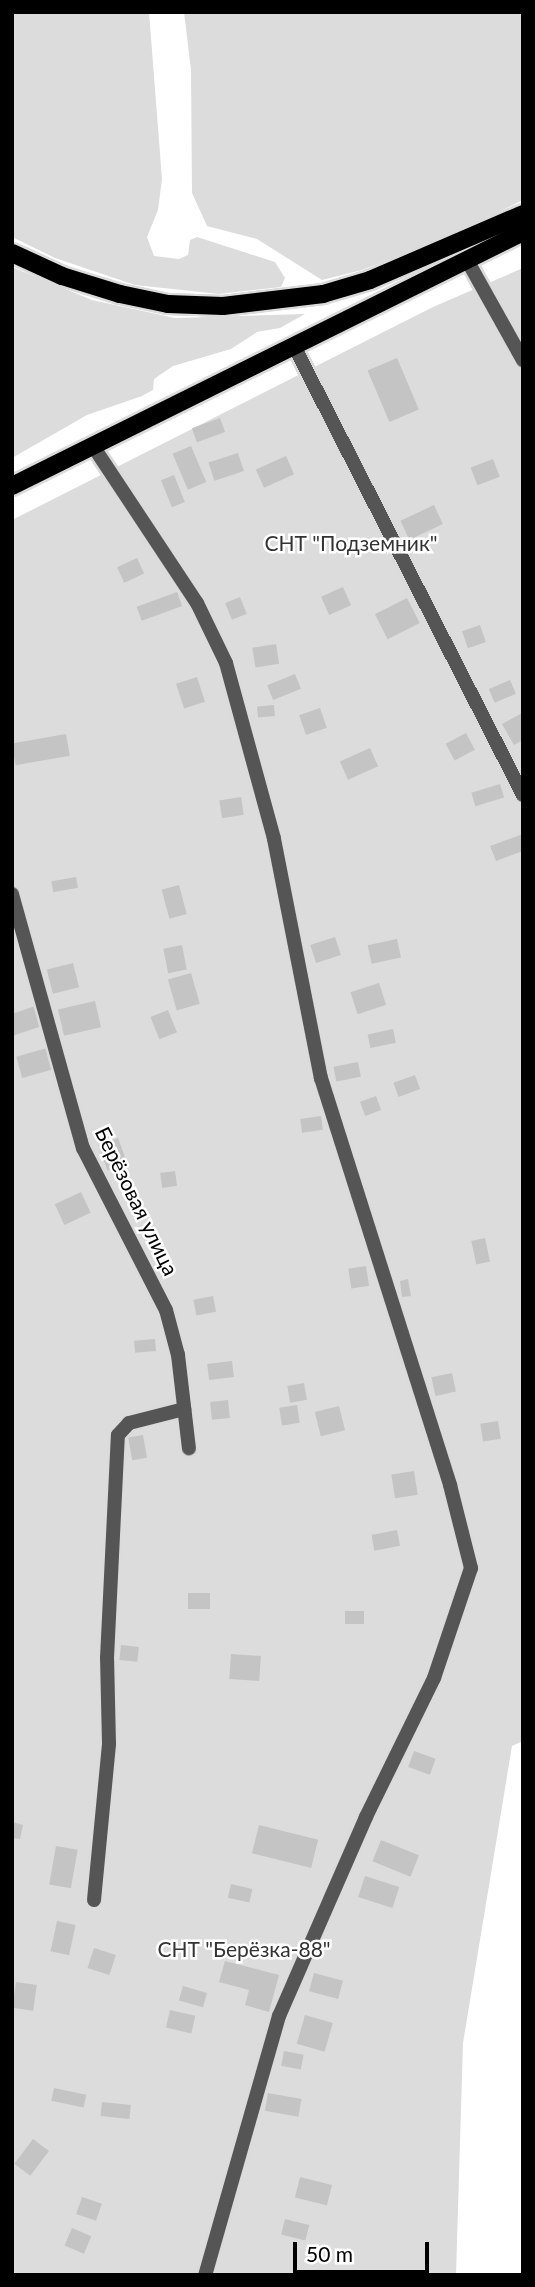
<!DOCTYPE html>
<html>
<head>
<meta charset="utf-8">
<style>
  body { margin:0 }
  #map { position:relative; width:535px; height:2287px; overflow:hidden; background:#fff; font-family:Lato,sans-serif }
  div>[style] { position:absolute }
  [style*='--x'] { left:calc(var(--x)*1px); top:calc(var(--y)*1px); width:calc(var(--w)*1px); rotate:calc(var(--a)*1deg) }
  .green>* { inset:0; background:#dcdcdc }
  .building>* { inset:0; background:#c4c4c4; transform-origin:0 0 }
  .roads { filter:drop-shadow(2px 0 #dbdbdb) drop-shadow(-2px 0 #dbdbdb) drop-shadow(0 2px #dbdbdb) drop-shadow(0 -2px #dbdbdb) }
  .street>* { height:14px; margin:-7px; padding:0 7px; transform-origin:7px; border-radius:7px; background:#555 }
  .primary>* { height:18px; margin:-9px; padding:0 9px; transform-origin:9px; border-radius:9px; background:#000 }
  span { translate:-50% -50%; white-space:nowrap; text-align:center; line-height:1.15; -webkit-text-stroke:5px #fff; paint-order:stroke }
  .park-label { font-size:21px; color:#333 }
  .street-label { font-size:21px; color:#000 }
  .frame { position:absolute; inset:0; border:14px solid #000; pointer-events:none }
  .scale { position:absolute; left:293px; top:2242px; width:136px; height:32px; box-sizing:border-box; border:4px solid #000; border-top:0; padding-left:9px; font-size:21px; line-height:24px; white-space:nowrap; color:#000; -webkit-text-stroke:5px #fff; paint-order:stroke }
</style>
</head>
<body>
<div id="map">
  <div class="green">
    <i style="clip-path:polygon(12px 12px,149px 12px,162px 179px,158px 210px,147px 237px,154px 256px,179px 259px,188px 255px,190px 240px,197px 237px,275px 262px,285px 278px,281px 287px,219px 294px,135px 285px,55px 258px,12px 237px)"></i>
    <i style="clip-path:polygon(184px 12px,523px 12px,523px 200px,444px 239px,362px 270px,322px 280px,257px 239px,207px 226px,192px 193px,191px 70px)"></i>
    <i style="clip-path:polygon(12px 267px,92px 300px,175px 318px,305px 314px,280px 328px,257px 332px,231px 349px,173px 366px,154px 379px,153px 390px,142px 396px,87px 415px,12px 458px)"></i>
    <i style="clip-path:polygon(523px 268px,523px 1741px,512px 1746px,463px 2043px,456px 2275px,12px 2275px,12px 520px,433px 307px)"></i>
  </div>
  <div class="building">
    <i style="left:397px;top:358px;width:56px;height:32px;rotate:67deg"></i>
    <i style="left:220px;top:418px;width:15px;height:30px;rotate:70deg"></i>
    <i style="left:191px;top:446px;width:39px;height:20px;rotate:67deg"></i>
    <i style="left:238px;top:453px;width:19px;height:31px;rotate:72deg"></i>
    <i style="left:286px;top:456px;width:20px;height:33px;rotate:66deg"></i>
    <i style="left:493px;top:459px;width:19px;height:24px;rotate:69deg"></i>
    <i style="left:174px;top:475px;width:29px;height:14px;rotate:68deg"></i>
    <i style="left:434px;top:505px;width:21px;height:37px;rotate:65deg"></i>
    <i style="left:137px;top:558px;width:17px;height:22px;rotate:65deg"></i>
    <i style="left:343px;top:587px;width:20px;height:24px;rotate:66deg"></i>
    <i style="left:177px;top:592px;width:15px;height:43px;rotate:70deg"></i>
    <i style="left:240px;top:597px;width:18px;height:16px;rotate:68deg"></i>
    <i style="left:407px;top:598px;width:28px;height:36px;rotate:63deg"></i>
    <i style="left:480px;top:625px;width:18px;height:19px;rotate:71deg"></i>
    <i style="left:276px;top:644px;width:20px;height:24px;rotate:81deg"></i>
    <i style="left:295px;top:674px;width:16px;height:30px;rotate:68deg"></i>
    <i style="left:197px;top:677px;width:26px;height:22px;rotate:72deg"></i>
    <i style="left:510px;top:680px;width:15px;height:23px;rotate:67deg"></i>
    <i style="left:274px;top:705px;width:11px;height:17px;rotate:85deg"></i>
    <i style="left:320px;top:708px;width:21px;height:22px;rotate:71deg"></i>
    <i style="clip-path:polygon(522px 713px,523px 740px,514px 745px,502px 724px)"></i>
    <i style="left:466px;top:733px;width:19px;height:23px;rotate:62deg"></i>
    <i style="left:66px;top:734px;width:22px;height:55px;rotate:80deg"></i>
    <i style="left:370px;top:748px;width:20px;height:33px;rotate:66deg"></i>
    <i style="left:500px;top:784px;width:14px;height:30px;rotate:73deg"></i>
    <i style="left:241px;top:797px;width:18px;height:22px;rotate:81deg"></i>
    <i style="clip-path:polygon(523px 834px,523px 851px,496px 861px,490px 846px)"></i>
    <i style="left:76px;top:877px;width:11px;height:25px;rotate:80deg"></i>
    <i style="left:179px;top:885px;width:30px;height:18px;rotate:75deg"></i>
    <i style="left:335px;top:937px;width:19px;height:26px;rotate:72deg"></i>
    <i style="left:397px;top:939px;width:19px;height:30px;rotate:78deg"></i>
    <i style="left:182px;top:945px;width:25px;height:19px;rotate:79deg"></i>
    <i style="left:73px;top:963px;width:25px;height:27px;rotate:76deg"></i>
    <i style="left:191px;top:973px;width:32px;height:24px;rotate:74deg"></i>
    <i style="left:379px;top:983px;width:23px;height:30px;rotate:72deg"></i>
    <i style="left:95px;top:1001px;width:27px;height:38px;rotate:77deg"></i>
    <i style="clip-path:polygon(35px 1006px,42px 1026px,12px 1036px,12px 1014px)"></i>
    <i style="left:168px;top:1010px;width:24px;height:19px;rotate:68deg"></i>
    <i style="left:393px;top:1029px;width:14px;height:26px;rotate:78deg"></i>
    <i style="left:47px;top:1048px;width:22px;height:32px;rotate:74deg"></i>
    <i style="left:358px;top:1062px;width:15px;height:25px;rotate:79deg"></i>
    <i style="left:415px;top:1075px;width:15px;height:23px;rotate:70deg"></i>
    <i style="left:376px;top:1096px;width:15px;height:17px;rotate:70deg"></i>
    <i style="left:321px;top:1116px;width:14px;height:21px;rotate:82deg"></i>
    <i style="left:118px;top:1138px;width:27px;height:21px;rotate:70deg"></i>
    <i style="left:175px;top:1171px;width:15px;height:15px;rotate:82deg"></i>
    <i style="left:81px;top:1192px;width:23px;height:29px;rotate:65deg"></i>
    <i style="left:485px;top:1238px;width:24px;height:14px;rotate:78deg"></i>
    <i style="left:366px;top:1266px;width:20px;height:18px;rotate:81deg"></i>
    <i style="clip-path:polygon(408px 1279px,411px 1296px,402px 1297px,400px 1281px)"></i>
    <i style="left:213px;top:1296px;width:16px;height:20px;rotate:79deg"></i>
    <i style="left:155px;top:1339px;width:12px;height:21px;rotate:85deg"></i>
    <i style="left:232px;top:1361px;width:16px;height:25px;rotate:83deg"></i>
    <i style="left:452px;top:1373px;width:19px;height:21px;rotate:78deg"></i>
    <i style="left:304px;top:1383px;width:17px;height:17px;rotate:80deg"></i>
    <i style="left:228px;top:1400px;width:18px;height:18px;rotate:84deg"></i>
    <i style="left:297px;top:1405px;width:18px;height:18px;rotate:81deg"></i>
    <i style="left:339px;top:1406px;width:25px;height:25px;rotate:76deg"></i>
    <i style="left:498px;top:1421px;width:18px;height:18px;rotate:81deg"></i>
    <i style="left:143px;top:1435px;width:23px;height:15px;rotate:80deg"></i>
    <i style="left:414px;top:1471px;width:24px;height:23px;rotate:81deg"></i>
    <i style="left:397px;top:1530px;width:16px;height:26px;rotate:79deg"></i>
    <i style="left:188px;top:1593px;width:22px;height:16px"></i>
    <i style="left:345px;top:1611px;width:19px;height:13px"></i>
    <i style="left:121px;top:1645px;width:18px;height:15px;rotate:6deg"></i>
    <i style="left:231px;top:1654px;width:30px;height:25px;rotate:4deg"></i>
    <i style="left:414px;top:1751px;width:23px;height:17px;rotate:20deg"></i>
    <i style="clip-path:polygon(12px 1822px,23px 1825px,20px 1839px,12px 1838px)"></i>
    <i style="left:259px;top:1825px;width:61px;height:29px;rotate:14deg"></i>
    <i style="left:381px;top:1840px;width:41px;height:23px;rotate:22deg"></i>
    <i style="left:56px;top:1846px;width:22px;height:39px;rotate:10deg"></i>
    <i style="left:365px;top:1876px;width:36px;height:22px;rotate:18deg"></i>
    <i style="left:231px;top:1884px;width:22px;height:14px;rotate:13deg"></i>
    <i style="left:57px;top:1921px;width:19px;height:31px;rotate:12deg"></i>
    <i style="left:94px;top:1948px;width:23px;height:21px;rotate:18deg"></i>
    <i style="clip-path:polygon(225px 1961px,279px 1975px,269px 2012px,245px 2005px,249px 1990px,219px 1982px)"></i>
    <i style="left:314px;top:1973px;width:30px;height:19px;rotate:15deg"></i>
    <i style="left:16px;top:1982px;width:21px;height:26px;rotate:8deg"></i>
    <i style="left:183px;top:1986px;width:25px;height:15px;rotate:16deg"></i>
    <i style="left:170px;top:2010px;width:26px;height:18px;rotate:13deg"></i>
    <i style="left:305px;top:2015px;width:29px;height:30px;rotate:16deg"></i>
    <i style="left:284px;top:2051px;width:20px;height:15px;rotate:11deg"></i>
    <i style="left:54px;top:2088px;width:33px;height:13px;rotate:12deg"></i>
    <i style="left:268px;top:2093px;width:34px;height:18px;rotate:10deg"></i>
    <i style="left:102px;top:2102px;width:29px;height:14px;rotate:6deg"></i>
    <i style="left:33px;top:2139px;width:20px;height:31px;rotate:37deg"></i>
    <i style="left:300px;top:2177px;width:33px;height:21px;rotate:14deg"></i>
    <i style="left:82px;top:2197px;width:21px;height:18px;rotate:19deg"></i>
    <i style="left:285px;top:2219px;width:25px;height:16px;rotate:14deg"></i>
    <i style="left:72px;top:2228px;width:21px;height:19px;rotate:23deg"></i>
  </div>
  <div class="roads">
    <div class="street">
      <i style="--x:467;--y:260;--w:115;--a:60.8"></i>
      <i style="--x:294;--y:346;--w:504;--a:62.98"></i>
      <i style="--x:93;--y:446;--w:188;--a:56.5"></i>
      <i style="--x:197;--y:603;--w:67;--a:64.2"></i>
      <i style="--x:226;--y:663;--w:182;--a:74.7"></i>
      <i style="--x:274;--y:839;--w:244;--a:78.9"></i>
      <i style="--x:321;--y:1078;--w:427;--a:72.4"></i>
      <i style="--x:450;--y:1485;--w:86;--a:75.8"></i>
      <i style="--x:471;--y:1568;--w:116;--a:108.6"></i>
      <i style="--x:434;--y:1678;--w:155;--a:116.1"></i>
      <i style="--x:366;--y:1817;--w:217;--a:113.6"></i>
      <i style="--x:279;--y:2016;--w:269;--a:105.9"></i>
      <i style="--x:12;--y:894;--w:264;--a:74.4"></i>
      <i style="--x:83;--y:1148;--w:182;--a:62.9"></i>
      <i style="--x:166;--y:1310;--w:47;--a:75.1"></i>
      <i style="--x:178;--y:1355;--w:94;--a:83.3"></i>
      <i style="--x:94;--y:1900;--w:157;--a:-84.5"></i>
      <i style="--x:109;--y:1744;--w:86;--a:-91.3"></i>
      <i style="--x:107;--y:1658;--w:223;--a:-87.2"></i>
      <i style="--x:118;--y:1435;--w:16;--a:-47"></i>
      <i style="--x:129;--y:1423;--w:57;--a:-14.3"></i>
    </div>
    <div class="primary">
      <i style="--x:12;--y:253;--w:55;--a:24.7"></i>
      <i style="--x:62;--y:276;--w:61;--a:17.2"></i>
      <i style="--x:120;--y:294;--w:49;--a:11.8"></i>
      <i style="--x:168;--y:304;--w:55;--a:2.1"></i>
      <i style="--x:223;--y:306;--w:101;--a:-6.8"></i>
      <i style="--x:323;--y:294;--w:49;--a:-16.6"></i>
      <i style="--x:370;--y:280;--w:167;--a:-23.3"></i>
      <i style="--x:12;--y:486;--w:571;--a:-26.43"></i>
    </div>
  </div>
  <div class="park-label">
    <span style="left:351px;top:543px">СНТ "Подземник"</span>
    <span style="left:244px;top:1949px">СНТ "Берёзка-88"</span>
  </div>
  <div class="street-label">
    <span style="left:137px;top:1201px;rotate:64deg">Берёзовая улица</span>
  </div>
  <div class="frame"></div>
  <div class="scale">50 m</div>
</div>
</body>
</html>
